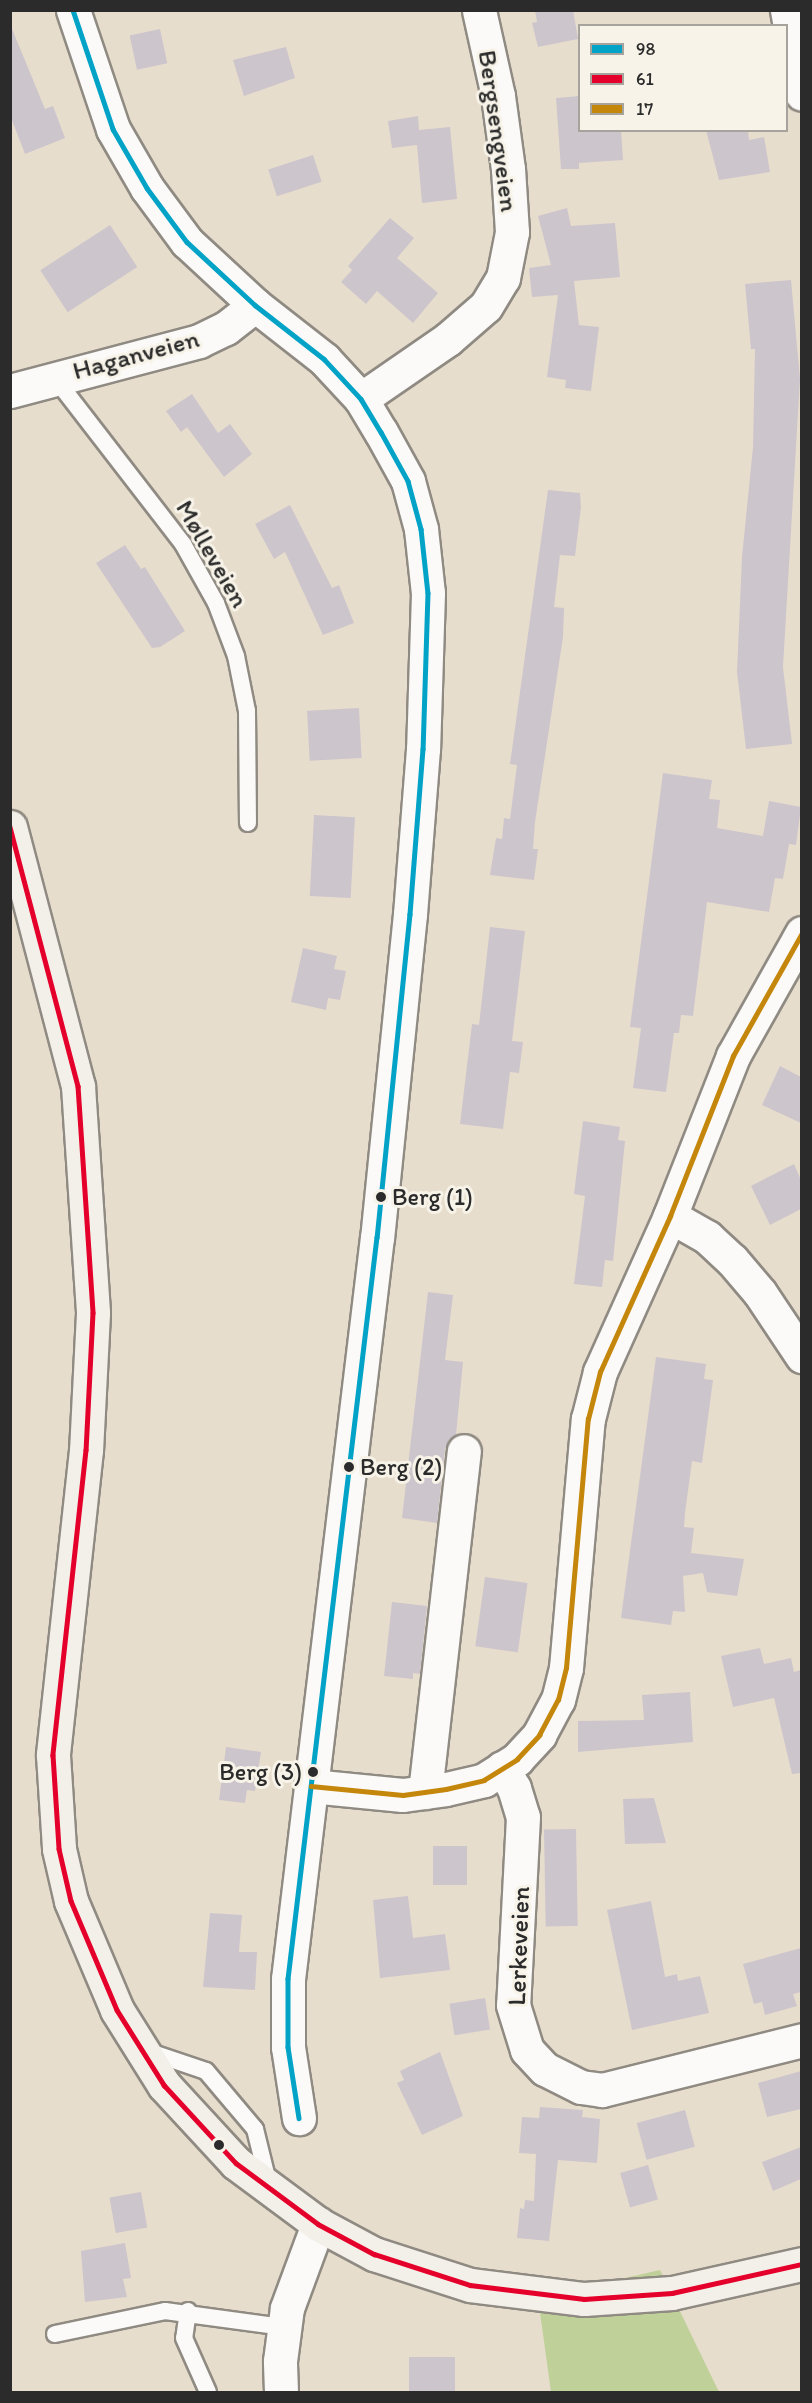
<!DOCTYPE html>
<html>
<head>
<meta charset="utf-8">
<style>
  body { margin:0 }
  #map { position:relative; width:812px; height:2403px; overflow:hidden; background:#e7ddcd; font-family:Itim,sans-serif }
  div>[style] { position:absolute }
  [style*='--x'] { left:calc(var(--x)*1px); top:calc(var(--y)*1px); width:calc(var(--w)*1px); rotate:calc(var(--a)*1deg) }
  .green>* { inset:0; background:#c0d099 }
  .building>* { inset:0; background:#cdc5cc; transform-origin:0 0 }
  .roads { filter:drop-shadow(2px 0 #8f8a82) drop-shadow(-2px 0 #8f8a82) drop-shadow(0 2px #8f8a82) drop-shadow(0 -2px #8f8a82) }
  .lane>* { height:16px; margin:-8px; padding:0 8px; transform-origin:8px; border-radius:8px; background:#fbfaf8 }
  .street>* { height:33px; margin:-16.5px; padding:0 16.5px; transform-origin:16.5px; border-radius:16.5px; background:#fbfaf8 }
  .secondary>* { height:33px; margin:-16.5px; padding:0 16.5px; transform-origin:16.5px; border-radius:16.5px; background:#f3f0e9 }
  .bus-1>* { height:4.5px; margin:-2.25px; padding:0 2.25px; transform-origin:2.25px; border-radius:2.25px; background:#02a3c6 }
  .bus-2>* { height:4.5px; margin:-2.25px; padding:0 2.25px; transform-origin:2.25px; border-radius:2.25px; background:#e4002b }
  .bus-3>* { height:4.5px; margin:-2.25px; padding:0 2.25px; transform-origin:2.25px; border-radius:2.25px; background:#c4870b }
  .dots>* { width:16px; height:16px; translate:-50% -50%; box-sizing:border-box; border:3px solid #f7f3e8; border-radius:50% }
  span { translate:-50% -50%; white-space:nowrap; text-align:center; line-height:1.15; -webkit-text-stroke:6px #f7f3e8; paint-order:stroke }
  .bus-label { font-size:24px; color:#2b2b2b }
  .left { translate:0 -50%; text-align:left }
  .right { translate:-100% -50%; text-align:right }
  .street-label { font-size:26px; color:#2b2b2b }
  .frame { position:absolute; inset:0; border:12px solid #2b2b2b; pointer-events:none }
  .legend { position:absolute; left:578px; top:24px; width:210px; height:108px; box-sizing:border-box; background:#f7f3e8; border:2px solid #a5a39c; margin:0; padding:8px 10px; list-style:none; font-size:18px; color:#2b2b2b }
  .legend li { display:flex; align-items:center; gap:12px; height:30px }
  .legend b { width:30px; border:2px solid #a5a39c }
</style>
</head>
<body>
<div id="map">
  <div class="green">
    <i style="clip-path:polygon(660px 2270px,719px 2392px,551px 2392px,538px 2298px)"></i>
  </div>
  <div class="building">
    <i style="clip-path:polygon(535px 10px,573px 10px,578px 39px,538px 47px,532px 23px,537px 22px)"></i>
    <i style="clip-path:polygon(10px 24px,45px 109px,53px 106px,65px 138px,25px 154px,10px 115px)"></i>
    <i style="left:160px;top:29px;width:35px;height:31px;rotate:78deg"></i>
    <i style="clip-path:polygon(286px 47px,295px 78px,244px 96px,233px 60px)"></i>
    <i style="clip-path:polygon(579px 96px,579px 130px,621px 130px,623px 160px,579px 163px,579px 169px,561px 169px,556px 98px)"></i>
    <i style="clip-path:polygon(418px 116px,419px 130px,450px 127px,457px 199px,422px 203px,417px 145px,392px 148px,388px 121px)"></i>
    <i style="clip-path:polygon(706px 130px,748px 130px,749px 140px,764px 137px,770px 172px,719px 180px)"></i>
    <i style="left:313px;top:155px;width:28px;height:47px;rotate:72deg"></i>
    <i style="clip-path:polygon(567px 208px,571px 226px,615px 223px,620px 277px,574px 281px,579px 325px,599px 327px,591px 391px,565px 388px,566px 380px,547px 377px,558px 295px,532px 297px,529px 268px,551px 265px,538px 216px)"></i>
    <i style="clip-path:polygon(390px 218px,414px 238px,397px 258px,438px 293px,413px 323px,377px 291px,366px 304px,341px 282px,352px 270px,348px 266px)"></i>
    <i style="left:110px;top:225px;width:50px;height:83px;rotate:57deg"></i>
    <i style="clip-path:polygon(791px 280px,800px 379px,783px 667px,792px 744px,746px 749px,737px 672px,742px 557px,753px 447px,755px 349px,751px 349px,745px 284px)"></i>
    <i style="clip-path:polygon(192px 394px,218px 433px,230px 424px,252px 454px,224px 477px,187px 427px,181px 432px,166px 411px)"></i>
    <i style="clip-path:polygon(548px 490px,580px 493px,581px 507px,575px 556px,560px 555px,554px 607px,564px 608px,563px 637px,535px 822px,533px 849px,538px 849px,534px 880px,490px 875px,496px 838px,502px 839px,504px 818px,510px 819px,517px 765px,510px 764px)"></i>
    <i style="clip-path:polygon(290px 505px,332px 588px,339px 585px,354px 623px,323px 635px,285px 552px,274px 559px,255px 524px)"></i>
    <i style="clip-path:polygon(125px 545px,141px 569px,145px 567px,185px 631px,160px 647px,152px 648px,96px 563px)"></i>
    <i style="left:359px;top:708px;width:50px;height:52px;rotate:87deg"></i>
    <i style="clip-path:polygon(663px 773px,712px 780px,709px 799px,720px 800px,717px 828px,763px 836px,769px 801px,801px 807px,796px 845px,789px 844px,783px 879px,775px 878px,769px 912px,707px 902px,693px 1016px,681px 1015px,679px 1033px,674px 1033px,666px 1092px,633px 1088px,641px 1028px,630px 1027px)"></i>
    <i style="left:314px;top:815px;width:41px;height:81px;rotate:3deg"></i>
    <i style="clip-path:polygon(490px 927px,525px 931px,512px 1041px,523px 1042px,519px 1073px,510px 1072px,503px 1129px,460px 1124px,472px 1024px,479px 1025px)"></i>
    <i style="clip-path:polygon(303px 948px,337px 956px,334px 969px,346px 971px,340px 1000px,328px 998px,326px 1010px,291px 1002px)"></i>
    <i style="clip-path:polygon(780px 1066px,801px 1077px,801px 1123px,762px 1105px)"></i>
    <i style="clip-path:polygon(583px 1121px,620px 1127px,618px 1140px,625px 1141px,613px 1261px,605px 1260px,602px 1287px,574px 1284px,585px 1196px,574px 1194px)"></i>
    <i style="clip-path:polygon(794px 1164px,801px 1180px,801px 1209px,770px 1225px,751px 1186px)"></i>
    <i style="clip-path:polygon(428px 1292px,453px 1295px,445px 1360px,463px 1362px,456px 1435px,445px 1449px,437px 1523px,402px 1518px)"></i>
    <i style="clip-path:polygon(656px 1357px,706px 1364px,704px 1379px,713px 1380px,702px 1463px,692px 1461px,685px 1513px,684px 1527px,694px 1528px,691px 1553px,744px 1559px,737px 1596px,707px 1592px,703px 1573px,683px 1576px,685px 1612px,673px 1611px,671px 1625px,621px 1618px)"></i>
    <i style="left:485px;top:1577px;width:43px;height:70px;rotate:8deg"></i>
    <i style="clip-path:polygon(392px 1602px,427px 1606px,420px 1674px,413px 1673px,413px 1679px,384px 1676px)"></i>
    <i style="clip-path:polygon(760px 1648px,764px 1664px,791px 1658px,794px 1672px,801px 1670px,801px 1773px,792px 1774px,774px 1698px,733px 1707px,721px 1656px)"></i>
    <i style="clip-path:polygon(690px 1692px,693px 1742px,578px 1752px,578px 1721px,644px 1720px,642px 1695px)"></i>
    <i style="clip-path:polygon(226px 1747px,261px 1752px,255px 1791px,247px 1790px,245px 1803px,219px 1800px)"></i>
    <i style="clip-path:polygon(654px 1798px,666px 1843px,625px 1844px,623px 1799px)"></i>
    <i style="left:576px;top:1829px;width:97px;height:32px;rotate:89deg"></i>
    <i style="left:433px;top:1846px;width:34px;height:39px"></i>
    <i style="clip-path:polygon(408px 1896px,413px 1938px,445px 1934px,450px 1970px,380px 1978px,373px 1900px)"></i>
    <i style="clip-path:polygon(651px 1901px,665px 1977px,677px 1974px,678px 1981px,700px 1976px,709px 2013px,632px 2030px,607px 1910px)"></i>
    <i style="clip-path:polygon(210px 1913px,242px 1915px,239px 1952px,257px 1952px,255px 1990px,203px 1987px)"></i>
    <i style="clip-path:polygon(801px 1948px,801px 1992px,793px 1994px,797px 2006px,765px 2015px,762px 2002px,754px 2004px,743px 1964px)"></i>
    <i style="left:485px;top:1998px;width:32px;height:36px;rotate:81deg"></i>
    <i style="clip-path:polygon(440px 2052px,463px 2116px,422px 2135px,397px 2083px,404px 2080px,400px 2071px)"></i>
    <i style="clip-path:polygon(801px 2071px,801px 2109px,767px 2117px,758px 2083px)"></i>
    <i style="clip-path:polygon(540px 2107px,583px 2110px,582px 2117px,600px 2119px,597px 2163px,558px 2160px,549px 2241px,517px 2238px,520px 2208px,524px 2209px,525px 2200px,534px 2201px,536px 2154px,519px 2153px,522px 2117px,539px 2118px)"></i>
    <i style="left:685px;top:2110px;width:38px;height:50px;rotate:75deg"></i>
    <i style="clip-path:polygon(801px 2147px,801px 2179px,773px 2191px,762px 2162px)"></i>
    <i style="left:648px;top:2165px;width:36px;height:29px;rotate:74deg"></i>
    <i style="left:141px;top:2192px;width:36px;height:32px;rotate:80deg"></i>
    <i style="clip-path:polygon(125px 2243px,131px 2278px,123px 2279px,127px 2297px,85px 2302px,81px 2251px)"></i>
    <i style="left:409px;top:2357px;width:46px;height:35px"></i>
  </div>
  <div class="roads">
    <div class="lane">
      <i style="--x:54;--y:377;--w:211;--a:52.3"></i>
      <i style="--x:183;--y:544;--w:68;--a:60.8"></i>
      <i style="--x:216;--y:603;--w:57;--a:69.3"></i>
      <i style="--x:236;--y:656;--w:56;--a:78.7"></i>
      <i style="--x:247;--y:711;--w:112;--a:89.5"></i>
      <i style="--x:144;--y:2050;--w:65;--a:18.7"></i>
      <i style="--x:206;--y:2071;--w:76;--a:49.8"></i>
      <i style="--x:255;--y:2129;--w:55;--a:76.2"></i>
      <i style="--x:188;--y:2311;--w:27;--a:98"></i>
      <i style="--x:184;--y:2338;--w:59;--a:66"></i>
      <i style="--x:55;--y:2334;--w:112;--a:-11.8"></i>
      <i style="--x:165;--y:2311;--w:120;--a:7.7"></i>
    </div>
    <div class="street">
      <i style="--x:73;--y:10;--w:126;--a:71.4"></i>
      <i style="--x:113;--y:129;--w:68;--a:60"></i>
      <i style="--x:147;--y:188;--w:67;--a:53.5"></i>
      <i style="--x:187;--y:242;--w:93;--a:42.8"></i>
      <i style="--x:255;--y:305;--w:88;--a:38"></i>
      <i style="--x:324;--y:359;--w:54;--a:47.2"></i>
      <i style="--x:361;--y:399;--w:39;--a:59"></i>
      <i style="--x:381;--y:432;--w:56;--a:61.1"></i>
      <i style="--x:408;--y:481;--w:50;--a:74.8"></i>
      <i style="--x:421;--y:529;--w:64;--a:83.8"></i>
      <i style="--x:428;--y:593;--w:156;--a:91.8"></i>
      <i style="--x:423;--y:749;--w:166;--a:94.5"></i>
      <i style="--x:410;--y:914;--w:325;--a:95.8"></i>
      <i style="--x:377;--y:1237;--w:747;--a:96.84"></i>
      <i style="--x:288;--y:1979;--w:68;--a:90"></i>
      <i style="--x:288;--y:2047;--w:72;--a:81.2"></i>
      <i style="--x:787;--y:10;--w:85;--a:79.9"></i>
      <i style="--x:10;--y:391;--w:196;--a:-14.8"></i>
      <i style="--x:199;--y:341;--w:30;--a:-26"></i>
      <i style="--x:226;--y:328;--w:37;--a:-38"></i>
      <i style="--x:361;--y:399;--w:106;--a:-34.6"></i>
      <i style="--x:448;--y:339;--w:50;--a:-41"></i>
      <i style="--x:486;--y:306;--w:33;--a:-59"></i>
      <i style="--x:503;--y:278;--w:47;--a:-78.9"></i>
      <i style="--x:512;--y:232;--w:63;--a:-93.6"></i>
      <i style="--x:508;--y:169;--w:74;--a:-97.8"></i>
      <i style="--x:498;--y:96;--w:88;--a:-102.5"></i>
      <i style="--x:670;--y:1216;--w:43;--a:29.6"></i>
      <i style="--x:707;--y:1237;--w:34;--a:43"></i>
      <i style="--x:732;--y:1260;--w:43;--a:49.7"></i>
      <i style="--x:760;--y:1293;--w:76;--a:56.3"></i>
      <i style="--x:502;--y:1768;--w:23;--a:59"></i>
      <i style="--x:514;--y:1788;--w:30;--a:73"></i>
      <i style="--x:523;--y:1817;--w:188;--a:93"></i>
      <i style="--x:513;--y:2005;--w:47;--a:72.7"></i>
      <i style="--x:527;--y:2050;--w:26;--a:47"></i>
      <i style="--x:545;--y:2069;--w:40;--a:26.6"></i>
      <i style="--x:581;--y:2087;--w:21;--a:8"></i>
      <i style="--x:602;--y:2090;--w:206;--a:-14"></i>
      <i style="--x:311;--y:1786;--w:92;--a:5.6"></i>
      <i style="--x:403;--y:1795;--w:43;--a:-7.9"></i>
      <i style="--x:446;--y:1789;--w:39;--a:-13"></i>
      <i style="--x:484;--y:1780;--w:39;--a:-32"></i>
      <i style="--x:517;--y:1759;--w:33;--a:-47"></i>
      <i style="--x:539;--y:1735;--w:40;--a:-62"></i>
      <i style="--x:558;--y:1700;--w:33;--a:-76"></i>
      <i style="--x:566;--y:1668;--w:250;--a:-85"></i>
      <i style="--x:588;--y:1419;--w:49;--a:-75.7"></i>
      <i style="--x:600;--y:1372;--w:171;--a:-65.8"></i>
      <i style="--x:670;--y:1216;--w:172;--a:-68.5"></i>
      <i style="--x:733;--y:1056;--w:141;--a:-60.7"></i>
      <i style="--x:425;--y:1792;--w:343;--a:-83.5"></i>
      <i style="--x:281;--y:2392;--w:31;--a:-92"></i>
      <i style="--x:280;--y:2361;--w:53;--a:-82.5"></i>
      <i style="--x:287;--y:2308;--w:90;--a:-69.7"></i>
    </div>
    <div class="secondary">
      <i style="--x:10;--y:827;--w:268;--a:75.3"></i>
      <i style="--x:78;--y:1086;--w:227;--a:86.2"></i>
      <i style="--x:93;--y:1313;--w:137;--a:92.9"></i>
      <i style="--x:86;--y:1450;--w:307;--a:96.2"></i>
      <i style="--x:53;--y:1755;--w:94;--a:86.3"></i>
      <i style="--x:59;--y:1849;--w:53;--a:77"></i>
      <i style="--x:71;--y:1901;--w:118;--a:67.1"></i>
      <i style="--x:117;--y:2010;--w:89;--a:57.9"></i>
      <i style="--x:164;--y:2085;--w:106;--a:47.3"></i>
      <i style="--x:236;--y:2163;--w:102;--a:36.6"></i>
      <i style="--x:318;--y:2224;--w:64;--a:28.2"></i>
      <i style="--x:374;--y:2254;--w:101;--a:17.9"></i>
      <i style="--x:470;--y:2285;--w:115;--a:7"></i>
      <i style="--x:584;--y:2299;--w:88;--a:-3.9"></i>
      <i style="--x:672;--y:2293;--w:133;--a:-12.6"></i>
    </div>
  </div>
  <div class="bus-1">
    <i style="--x:73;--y:10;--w:126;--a:71.4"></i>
    <i style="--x:113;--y:129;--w:68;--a:60"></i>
    <i style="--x:147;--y:188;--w:67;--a:53.5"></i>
    <i style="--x:187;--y:242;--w:93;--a:42.8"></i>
    <i style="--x:255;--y:305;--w:88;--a:38"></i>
    <i style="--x:324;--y:359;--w:54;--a:47.2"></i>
    <i style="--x:361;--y:399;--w:39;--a:59"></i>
    <i style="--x:381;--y:432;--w:56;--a:61.1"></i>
    <i style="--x:408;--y:481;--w:50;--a:74.8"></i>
    <i style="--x:421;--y:529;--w:64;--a:83.8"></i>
    <i style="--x:428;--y:593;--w:156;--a:91.8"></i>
    <i style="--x:423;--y:749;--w:166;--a:94.5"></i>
    <i style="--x:410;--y:914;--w:325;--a:95.8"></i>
    <i style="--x:377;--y:1237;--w:747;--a:96.84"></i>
    <i style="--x:288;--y:1979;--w:68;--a:90"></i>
    <i style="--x:288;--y:2047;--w:72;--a:81.2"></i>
  </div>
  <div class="bus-2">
    <i style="--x:10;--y:827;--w:268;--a:75.3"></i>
    <i style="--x:78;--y:1086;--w:227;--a:86.2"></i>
    <i style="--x:93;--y:1313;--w:137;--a:92.9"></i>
    <i style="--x:86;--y:1450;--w:307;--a:96.2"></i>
    <i style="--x:53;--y:1755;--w:94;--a:86.3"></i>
    <i style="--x:59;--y:1849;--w:53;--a:77"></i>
    <i style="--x:71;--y:1901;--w:118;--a:67.1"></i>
    <i style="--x:117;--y:2010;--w:89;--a:57.9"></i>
    <i style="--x:164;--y:2085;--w:106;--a:47.3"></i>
    <i style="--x:236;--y:2163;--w:102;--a:36.6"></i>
    <i style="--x:318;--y:2224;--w:64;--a:28.2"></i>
    <i style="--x:374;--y:2254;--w:101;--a:17.9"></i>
    <i style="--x:470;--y:2285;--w:115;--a:7"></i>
    <i style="--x:584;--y:2299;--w:88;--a:-3.9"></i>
    <i style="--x:672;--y:2293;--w:133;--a:-12.6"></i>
  </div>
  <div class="bus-3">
    <i style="--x:311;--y:1786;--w:92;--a:5.6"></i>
    <i style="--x:403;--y:1795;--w:43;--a:-7.9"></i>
    <i style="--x:446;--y:1789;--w:39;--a:-13"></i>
    <i style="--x:484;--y:1780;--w:39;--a:-32"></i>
    <i style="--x:517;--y:1759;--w:33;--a:-47"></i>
    <i style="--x:539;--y:1735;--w:40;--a:-62"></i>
    <i style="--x:558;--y:1700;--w:33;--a:-76"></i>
    <i style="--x:566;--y:1668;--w:250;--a:-85"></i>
    <i style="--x:588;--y:1419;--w:49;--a:-75.7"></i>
    <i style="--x:600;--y:1372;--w:171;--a:-65.8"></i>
    <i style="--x:670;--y:1216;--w:172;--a:-68.5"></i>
    <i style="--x:733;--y:1056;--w:141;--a:-60.7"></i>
  </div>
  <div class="dots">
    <i style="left:381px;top:1197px;background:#2b2b2b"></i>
    <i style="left:349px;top:1467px;background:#2b2b2b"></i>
    <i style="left:313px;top:1772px;background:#2b2b2b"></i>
    <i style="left:219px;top:2145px;background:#2b2b2b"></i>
  </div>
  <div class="bus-label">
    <span class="left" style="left:392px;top:1197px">Berg (1)</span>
    <span class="left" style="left:360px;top:1467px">Berg (2)</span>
    <span class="right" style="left:302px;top:1772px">Berg (3)</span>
  </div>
  <div class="street-label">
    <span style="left:498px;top:131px;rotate:82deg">Bergsengveien</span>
    <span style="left:136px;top:355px;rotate:-15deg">Haganveien</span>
    <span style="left:212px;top:554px;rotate:60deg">Mølleveien</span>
    <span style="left:519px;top:1946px;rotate:-88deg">Lerkeveien</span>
  </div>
  <div class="frame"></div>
  <ul class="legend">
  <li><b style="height:8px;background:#02a3c6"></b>98</li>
  <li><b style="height:8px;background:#e4002b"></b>61</li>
  <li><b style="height:8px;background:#c4870b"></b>17</li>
  </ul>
</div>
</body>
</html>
